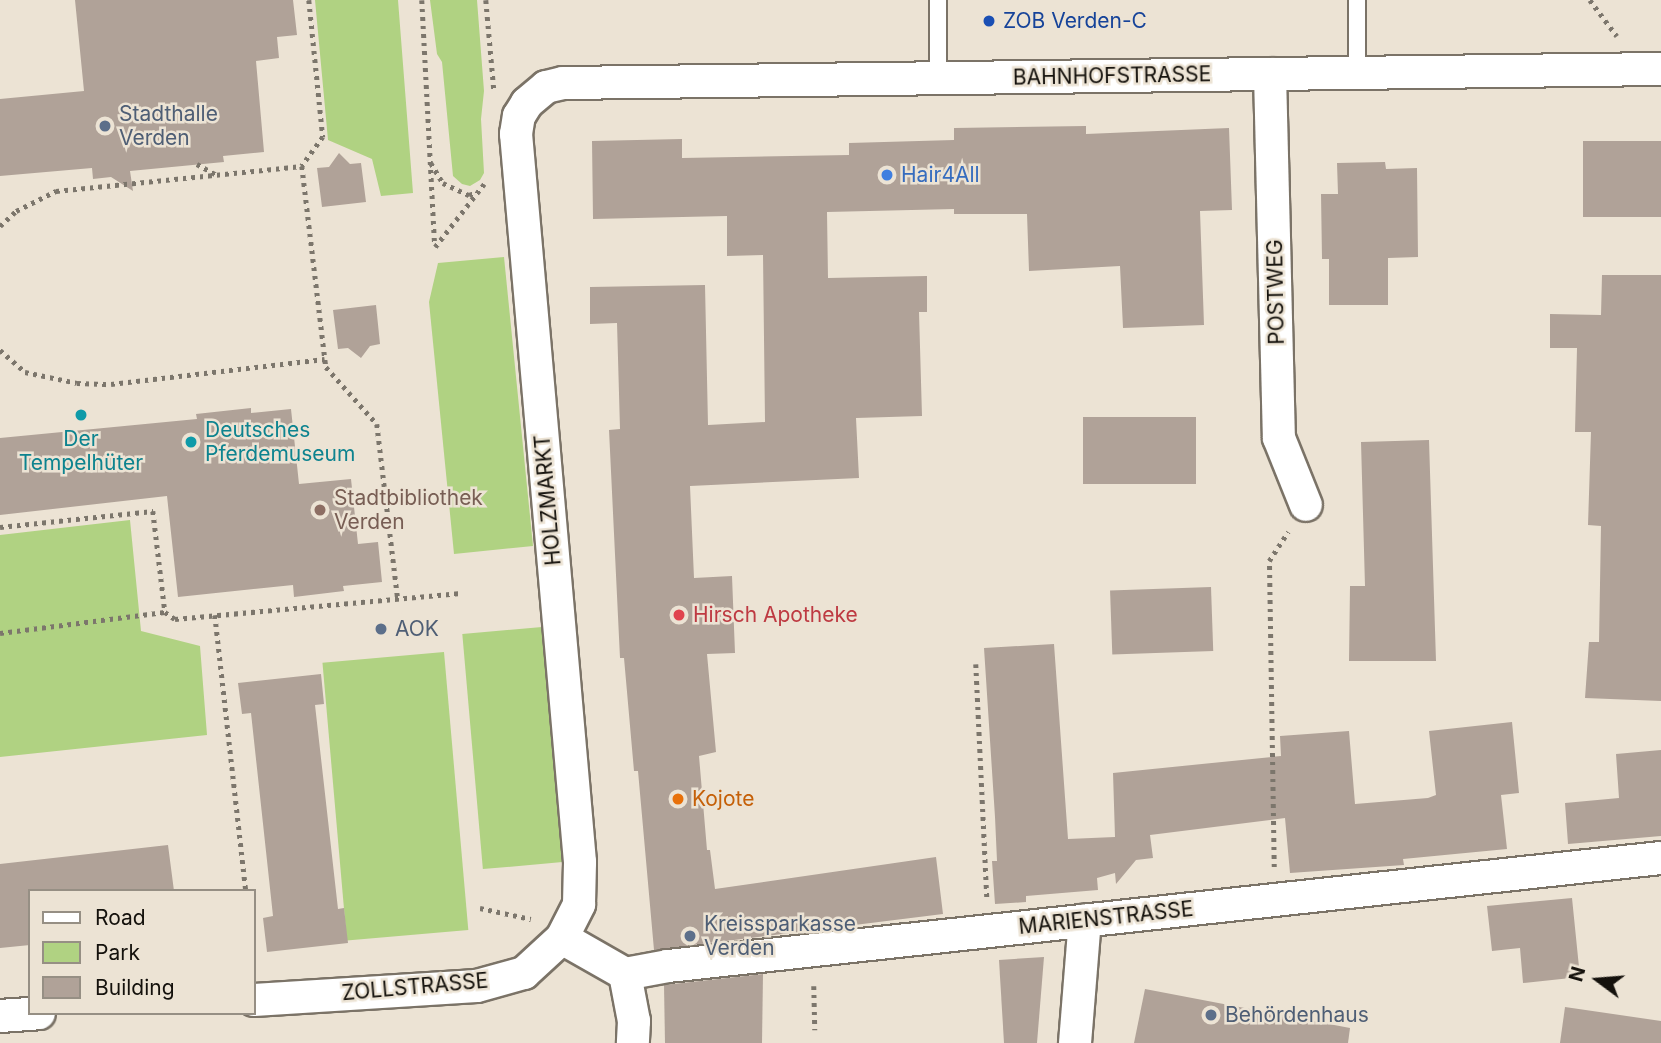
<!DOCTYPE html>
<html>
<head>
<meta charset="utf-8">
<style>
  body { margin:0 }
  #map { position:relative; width:1661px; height:1043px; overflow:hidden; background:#ece3d4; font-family:Inter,sans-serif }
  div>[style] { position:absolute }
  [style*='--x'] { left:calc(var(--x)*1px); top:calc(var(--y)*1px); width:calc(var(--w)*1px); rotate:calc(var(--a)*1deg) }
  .green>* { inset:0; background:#b0d282; transform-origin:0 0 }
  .building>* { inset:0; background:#b0a298; transform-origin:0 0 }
  .path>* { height:4.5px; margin-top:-2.25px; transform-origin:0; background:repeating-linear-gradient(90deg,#7c766c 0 3.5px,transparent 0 8.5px) }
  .roads { filter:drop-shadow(2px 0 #7b7367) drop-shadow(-2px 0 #7b7367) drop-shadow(0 2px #7b7367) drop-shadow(0 -2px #7b7367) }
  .lane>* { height:16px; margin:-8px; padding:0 8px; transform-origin:8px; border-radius:8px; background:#fff }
  .street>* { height:32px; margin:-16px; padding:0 16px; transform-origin:16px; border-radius:16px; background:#fff }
  .dots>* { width:19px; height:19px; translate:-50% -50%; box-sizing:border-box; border:4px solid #ece3d4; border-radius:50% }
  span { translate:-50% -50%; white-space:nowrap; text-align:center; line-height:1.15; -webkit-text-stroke:5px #ece3d4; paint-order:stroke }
  .transit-label { font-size:21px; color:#164399 }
  .left { translate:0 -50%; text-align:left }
  .street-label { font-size:21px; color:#14110c }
  .service-label { font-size:21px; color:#4e5e75 }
  .shop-label { font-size:21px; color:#366cbe }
  .culture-label { font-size:21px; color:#0d838f }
  .education-label { font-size:21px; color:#785e54 }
  .health-label { font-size:21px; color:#be3a42 }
  .food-label { font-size:21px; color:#c56008 }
  .legend { position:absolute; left:28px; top:889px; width:228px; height:126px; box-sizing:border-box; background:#ece3d4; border:2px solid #968f84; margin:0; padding:9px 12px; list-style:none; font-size:21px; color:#14110c }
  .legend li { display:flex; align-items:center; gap:14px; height:35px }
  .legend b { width:35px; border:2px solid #968f84 }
  .north { position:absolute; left:1563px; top:945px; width:70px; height:70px; -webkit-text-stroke:5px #ece3d4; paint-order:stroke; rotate:286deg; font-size:19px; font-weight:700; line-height:28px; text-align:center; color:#14110c }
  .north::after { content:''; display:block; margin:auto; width:24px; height:32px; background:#14110c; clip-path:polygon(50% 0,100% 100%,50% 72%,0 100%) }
</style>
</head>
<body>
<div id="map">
  <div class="green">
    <i style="clip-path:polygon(315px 0,398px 0,413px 193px,381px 196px,372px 159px,328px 140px)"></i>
    <i style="clip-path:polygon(430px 0,477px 0,484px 91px,481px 119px,484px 173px,480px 180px,470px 186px,462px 184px,453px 176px,442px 62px,437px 54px)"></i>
    <i style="clip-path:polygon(504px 257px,533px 546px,454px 554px,429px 302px,438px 263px)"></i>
    <i style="clip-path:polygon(130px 520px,141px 631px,200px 646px,207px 735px,0 757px,0 535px)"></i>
    <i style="left:542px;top:627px;width:236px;height:80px;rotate:85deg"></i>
    <i style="left:444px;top:652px;width:279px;height:122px;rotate:85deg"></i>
  </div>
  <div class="building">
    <i style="clip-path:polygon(75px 0,293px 0,297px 35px,277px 37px,279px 58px,256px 61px,264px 152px,223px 156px,224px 162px,130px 171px,133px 191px,111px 177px,93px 179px,92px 168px,0 176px,0 99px,84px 91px)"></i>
    <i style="clip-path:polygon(1086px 126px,1086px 134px,1229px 128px,1232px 210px,1200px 211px,1204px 325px,1123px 328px,1120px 266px,1029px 271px,1027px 214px,954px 214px,954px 209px,827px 212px,828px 278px,927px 276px,927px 312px,919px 312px,922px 416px,856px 418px,859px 478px,690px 486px,694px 578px,732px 576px,735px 653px,707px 654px,716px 752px,699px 756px,707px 850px,710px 850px,715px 889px,936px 857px,943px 914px,654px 950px,638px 771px,634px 771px,624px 658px,620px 658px,609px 430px,620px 429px,617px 323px,590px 324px,590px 287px,705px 285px,708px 425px,765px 422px,763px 255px,727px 256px,727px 216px,593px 219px,592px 141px,682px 139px,682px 158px,849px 155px,849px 143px,954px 140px,954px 128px)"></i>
    <i style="left:1583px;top:141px;width:78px;height:76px"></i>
    <i style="clip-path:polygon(339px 153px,350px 164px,361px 163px,366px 202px,322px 207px,317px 168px,329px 167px)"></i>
    <i style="clip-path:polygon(1385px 162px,1386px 169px,1417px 168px,1418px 257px,1388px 258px,1388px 305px,1329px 305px,1329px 259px,1322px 259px,1321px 194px,1338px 194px,1337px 163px)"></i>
    <i style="clip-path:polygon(1602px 275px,1661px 275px,1661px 701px,1585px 698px,1589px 642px,1599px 642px,1601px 526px,1588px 525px,1591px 432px,1575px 432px,1577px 348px,1550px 348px,1550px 314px,1601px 315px)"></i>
    <i style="clip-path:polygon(376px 305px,380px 344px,370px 346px,361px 358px,348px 348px,338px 349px,333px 310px)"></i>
    <i style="clip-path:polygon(251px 408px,251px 413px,291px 409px,299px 484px,351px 479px,358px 544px,378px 542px,382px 582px,343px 586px,344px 591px,294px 597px,293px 585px,178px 597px,167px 496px,0 515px,0 438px,197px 419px,196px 414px)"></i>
    <i style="left:1083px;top:417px;width:113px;height:67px"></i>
    <i style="clip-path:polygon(1429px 440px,1436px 661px,1349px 661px,1350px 586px,1365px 586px,1361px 442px)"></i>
    <i style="left:1211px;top:587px;width:64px;height:101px;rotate:88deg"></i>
    <i style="clip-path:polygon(1054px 644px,1068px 839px,1115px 837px,1113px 773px,1281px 756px,1280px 736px,1349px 731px,1355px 804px,1428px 798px,1436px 795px,1429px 731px,1512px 722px,1519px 793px,1501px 795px,1507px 849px,1403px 859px,1404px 865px,1290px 873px,1285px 818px,1150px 835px,1153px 858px,1136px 860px,1116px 884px,1115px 873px,1097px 878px,1098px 890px,1026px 896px,1026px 902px,995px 904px,992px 861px,997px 861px,995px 817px,984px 648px)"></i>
    <i style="clip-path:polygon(321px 674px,324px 704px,315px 705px,338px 909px,344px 908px,348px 943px,267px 952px,263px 918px,273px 916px,251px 713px,242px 714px,238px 683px)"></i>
    <i style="clip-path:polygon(1661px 750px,1661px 836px,1568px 844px,1565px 803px,1619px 798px,1616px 754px)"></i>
    <i style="clip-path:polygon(168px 845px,174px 891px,30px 891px,30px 945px,0 948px,0 864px)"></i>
    <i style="clip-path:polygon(1572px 898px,1580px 977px,1523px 983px,1520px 948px,1492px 951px,1487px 906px)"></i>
    <i style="clip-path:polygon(1044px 957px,1037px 1043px,1004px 1043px,999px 960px)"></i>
    <i style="clip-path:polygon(763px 974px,762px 1043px,665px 1043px,664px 985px)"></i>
    <i style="clip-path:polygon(1145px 989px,1350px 1028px,1348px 1043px,1134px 1043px)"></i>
    <i style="clip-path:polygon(1565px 1007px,1661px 1021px,1661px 1043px,1560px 1043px)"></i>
  </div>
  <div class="path">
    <i style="--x:309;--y:0;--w:138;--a:84.2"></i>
    <i style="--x:323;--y:137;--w:36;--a:126"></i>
    <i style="--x:302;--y:166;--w:202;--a:83.2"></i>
    <i style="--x:326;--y:367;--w:76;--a:48.2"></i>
    <i style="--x:377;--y:424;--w:176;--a:83.2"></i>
    <i style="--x:422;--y:0;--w:246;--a:87"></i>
    <i style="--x:486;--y:0;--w:90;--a:84.9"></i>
    <i style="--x:1590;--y:0;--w:45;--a:53.1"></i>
    <i style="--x:431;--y:163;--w:23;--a:59"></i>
    <i style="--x:443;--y:183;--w:29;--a:25"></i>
    <i style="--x:469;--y:195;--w:9;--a:-18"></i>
    <i style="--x:197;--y:164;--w:21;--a:29"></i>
    <i style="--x:0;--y:226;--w:22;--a:-43"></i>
    <i style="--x:16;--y:211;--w:45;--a:-26.6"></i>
    <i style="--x:56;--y:191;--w:247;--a:-5.8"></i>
    <i style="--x:435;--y:247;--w:80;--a:-52.1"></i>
    <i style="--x:0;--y:350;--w:33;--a:41"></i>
    <i style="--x:25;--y:372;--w:53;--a:11.9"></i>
    <i style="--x:77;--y:383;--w:34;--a:2"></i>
    <i style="--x:111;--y:384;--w:215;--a:-6.7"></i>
    <i style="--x:0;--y:527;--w:154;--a:-6"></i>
    <i style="--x:153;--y:511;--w:102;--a:83.2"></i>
    <i style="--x:165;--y:612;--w:12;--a:35"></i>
    <i style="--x:175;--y:619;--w:287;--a:-5.2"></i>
    <i style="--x:215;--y:615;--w:278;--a:83.6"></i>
    <i style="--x:0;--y:633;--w:166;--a:-7.3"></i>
    <i style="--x:976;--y:664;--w:235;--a:87.3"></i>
    <i style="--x:1274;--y:867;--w:306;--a:-90.9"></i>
    <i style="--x:1269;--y:561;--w:35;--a:-57"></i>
    <i style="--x:480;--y:908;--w:52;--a:12.2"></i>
    <i style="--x:814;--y:986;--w:44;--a:88.7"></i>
  </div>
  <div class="roads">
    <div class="lane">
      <i style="--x:938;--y:0;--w:79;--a:90"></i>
      <i style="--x:1357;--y:73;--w:73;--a:-90"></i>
    </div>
    <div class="street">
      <i style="--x:1270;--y:74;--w:364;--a:88.6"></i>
      <i style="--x:1279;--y:438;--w:72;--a:68.1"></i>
      <i style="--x:562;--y:938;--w:73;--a:29.7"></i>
      <i style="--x:625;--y:974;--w:44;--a:-10.5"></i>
      <i style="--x:668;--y:966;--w:999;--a:-6.21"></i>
      <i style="--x:625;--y:974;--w:48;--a:79.2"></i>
      <i style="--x:634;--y:1021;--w:22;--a:93"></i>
      <i style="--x:254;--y:1000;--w:223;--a:-3.6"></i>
      <i style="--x:477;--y:986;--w:49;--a:-15.5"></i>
      <i style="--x:524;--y:973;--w:52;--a:-42.6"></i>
      <i style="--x:562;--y:938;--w:38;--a:-63"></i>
      <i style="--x:579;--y:904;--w:42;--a:-88.6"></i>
      <i style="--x:580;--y:862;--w:731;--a:-95.02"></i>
      <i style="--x:516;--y:134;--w:18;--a:-81"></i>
      <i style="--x:519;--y:116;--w:15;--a:-58"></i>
      <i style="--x:527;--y:103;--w:25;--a:-40"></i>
      <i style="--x:546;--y:87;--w:17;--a:-13"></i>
      <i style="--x:563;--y:83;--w:1098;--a:-0.73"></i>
      <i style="--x:0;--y:1016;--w:39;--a:-4"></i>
      <i style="--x:1075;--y:1043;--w:123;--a:-85.4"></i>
    </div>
  </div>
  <div class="dots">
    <i style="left:989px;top:21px;background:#1a4fb4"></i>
    <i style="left:105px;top:126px;background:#5c6f8a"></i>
    <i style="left:887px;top:175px;background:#3f7fe0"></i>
    <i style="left:81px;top:415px;background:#0f9aa8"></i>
    <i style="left:191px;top:442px;background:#0f9aa8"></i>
    <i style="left:320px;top:510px;background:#8d6e63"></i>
    <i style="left:679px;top:615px;background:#e0444e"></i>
    <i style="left:381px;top:629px;background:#5c6f8a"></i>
    <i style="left:678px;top:799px;background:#e8710a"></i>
    <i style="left:690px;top:936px;background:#5c6f8a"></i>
    <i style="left:1211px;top:1015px;background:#5c6f8a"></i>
  </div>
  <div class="transit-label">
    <span class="left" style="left:1003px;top:21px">ZOB Verden-C</span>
  </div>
  <div class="street-label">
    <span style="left:1112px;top:76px;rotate:-1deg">BAHNHOFSTRASSE</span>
    <span style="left:1276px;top:292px;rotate:-91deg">POSTWEG</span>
    <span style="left:548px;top:500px;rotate:-95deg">HOLZMARKT</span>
    <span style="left:1106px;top:918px;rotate:-6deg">MARIENSTRASSE</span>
    <span style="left:415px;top:987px;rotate:-5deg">ZOLLSTRASSE</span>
  </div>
  <div class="service-label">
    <span class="left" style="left:119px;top:126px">Stadthalle<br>Verden</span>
    <span class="left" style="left:395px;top:629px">AOK</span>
    <span class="left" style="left:704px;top:936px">Kreissparkasse<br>Verden</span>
    <span class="left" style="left:1225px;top:1015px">Behördenhaus</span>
  </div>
  <div class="shop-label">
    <span class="left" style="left:901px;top:175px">Hair4All</span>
  </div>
  <div class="culture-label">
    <span class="left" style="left:205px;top:442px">Deutsches<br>Pferdemuseum</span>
    <span style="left:81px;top:451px">Der<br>Tempelhüter</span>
  </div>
  <div class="education-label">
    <span class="left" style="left:334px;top:510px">Stadtbibliothek<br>Verden</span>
  </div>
  <div class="health-label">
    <span class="left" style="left:693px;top:615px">Hirsch Apotheke</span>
  </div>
  <div class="food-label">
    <span class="left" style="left:692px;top:799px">Kojote</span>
  </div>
  <ul class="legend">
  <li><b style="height:9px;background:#fff"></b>Road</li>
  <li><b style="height:19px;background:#b0d282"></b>Park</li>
  <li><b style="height:19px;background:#b0a298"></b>Building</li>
  </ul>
  <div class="north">N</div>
</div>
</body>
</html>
